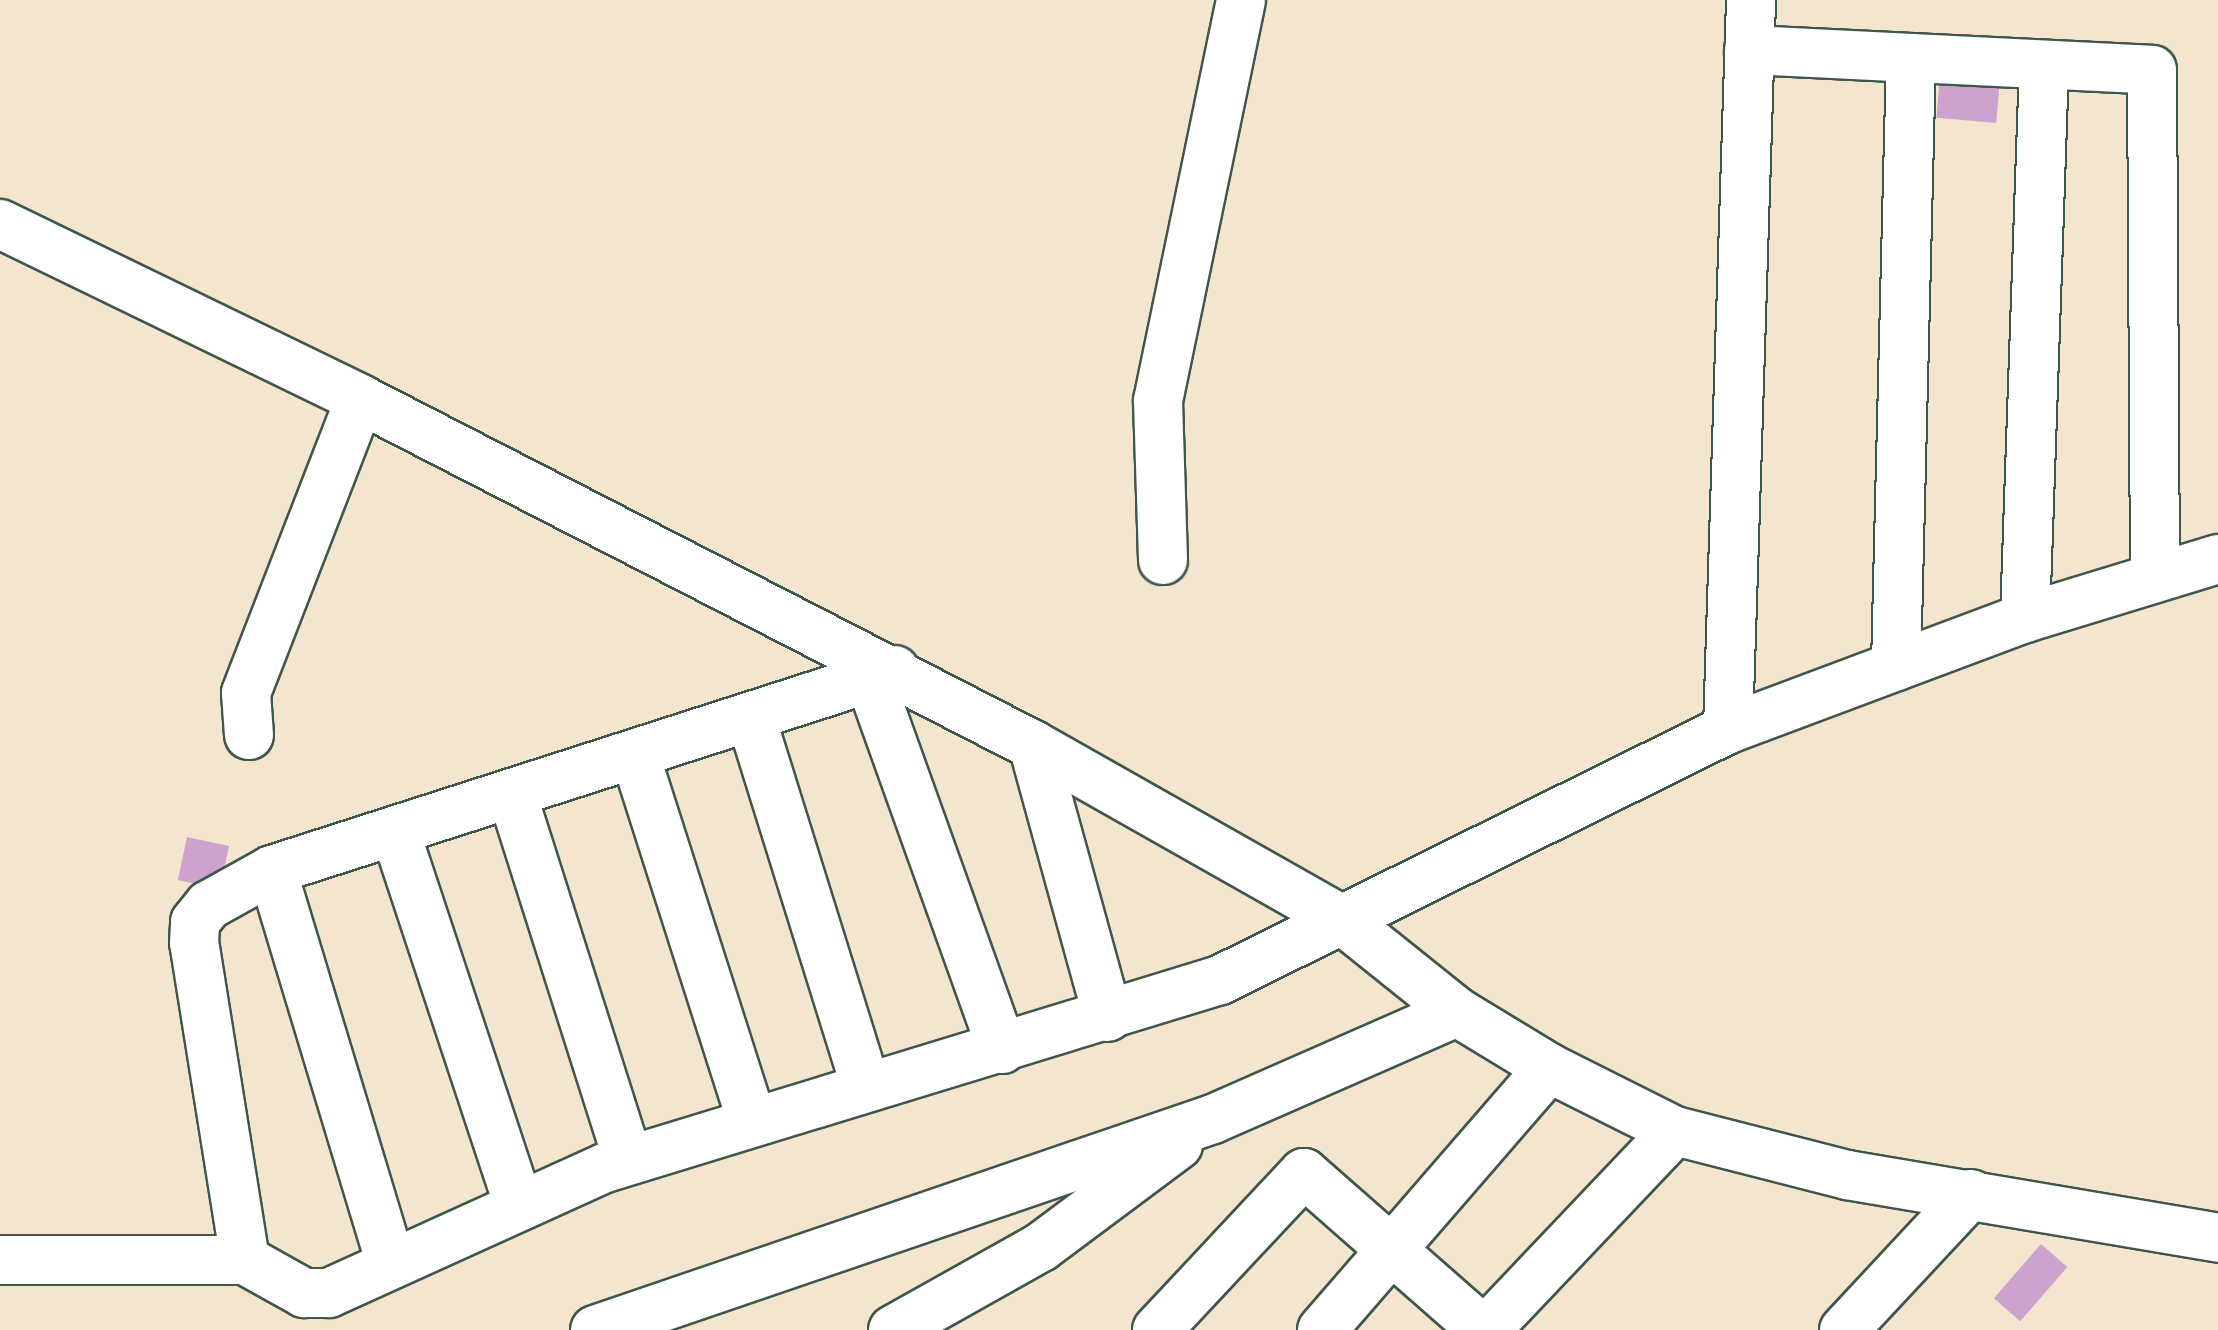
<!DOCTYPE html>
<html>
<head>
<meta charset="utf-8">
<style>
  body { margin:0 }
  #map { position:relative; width:2218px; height:1330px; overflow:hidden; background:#f4e6ce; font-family:"IM FELL DW Pica",serif }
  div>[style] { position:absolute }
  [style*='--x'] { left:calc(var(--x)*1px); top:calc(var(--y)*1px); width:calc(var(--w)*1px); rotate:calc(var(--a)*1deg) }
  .building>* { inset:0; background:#cda3ce; transform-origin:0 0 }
  .roads { filter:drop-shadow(2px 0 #3f564b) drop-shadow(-2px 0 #3f564b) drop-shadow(0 2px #3f564b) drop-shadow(0 -2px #3f564b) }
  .minor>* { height:48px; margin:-24px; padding:0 24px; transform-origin:24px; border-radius:24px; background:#fff }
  span { translate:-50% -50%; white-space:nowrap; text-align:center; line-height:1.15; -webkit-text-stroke:8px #fdfcf7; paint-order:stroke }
</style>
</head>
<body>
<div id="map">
  <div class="building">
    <i style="left:1940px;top:77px;width:60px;height:41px;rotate:5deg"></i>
    <i style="left:187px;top:837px;width:43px;height:44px;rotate:12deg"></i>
    <i style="left:2041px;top:1244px;width:35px;height:72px;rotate:41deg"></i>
  </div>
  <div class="roads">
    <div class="minor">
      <i style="--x:1749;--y:50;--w:403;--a:2.8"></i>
      <i style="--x:2152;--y:70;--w:506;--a:89.66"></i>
      <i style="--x:0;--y:224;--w:400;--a:25.9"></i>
      <i style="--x:360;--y:399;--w:757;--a:27.21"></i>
      <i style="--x:1033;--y:745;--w:354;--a:29.5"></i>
      <i style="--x:1341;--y:919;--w:149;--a:38.7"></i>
      <i style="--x:1457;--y:1012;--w:108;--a:31.3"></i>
      <i style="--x:1549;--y:1068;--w:141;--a:26.6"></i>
      <i style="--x:1675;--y:1131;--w:178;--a:14.3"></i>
      <i style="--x:1847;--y:1175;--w:376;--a:9.6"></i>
      <i style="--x:1163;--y:560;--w:159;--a:-91.8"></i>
      <i style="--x:1158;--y:401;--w:409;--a:-78.3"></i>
      <i style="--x:2025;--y:618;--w:552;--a:-88.03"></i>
      <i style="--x:1896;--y:666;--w:608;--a:-88.59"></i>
      <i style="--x:870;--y:680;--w:392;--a:70.3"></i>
      <i style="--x:751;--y:718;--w:384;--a:72.7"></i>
      <i style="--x:1728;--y:729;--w:729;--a:-88.19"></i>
      <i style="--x:249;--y:735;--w:42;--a:-94.1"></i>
      <i style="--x:246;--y:693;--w:315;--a:-68.8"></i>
      <i style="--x:1033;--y:745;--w:282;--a:74.6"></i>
      <i style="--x:635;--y:755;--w:384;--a:72.3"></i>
      <i style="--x:512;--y:794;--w:384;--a:72.4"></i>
      <i style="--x:395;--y:831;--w:393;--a:71.7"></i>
      <i style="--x:272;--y:870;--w:412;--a:73.2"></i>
      <i style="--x:0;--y:1260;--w:245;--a:0"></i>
      <i style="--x:245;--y:1260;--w:68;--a:29.2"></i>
      <i style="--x:304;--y:1293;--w:25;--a:0"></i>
      <i style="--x:329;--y:1293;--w:303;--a:-24.4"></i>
      <i style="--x:605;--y:1168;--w:643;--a:-17"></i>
      <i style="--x:1220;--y:980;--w:567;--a:-26.29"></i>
      <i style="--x:1728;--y:729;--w:317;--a:-20.5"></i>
      <i style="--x:2025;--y:618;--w:202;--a:-17"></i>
      <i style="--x:245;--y:1260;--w:321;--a:-99.1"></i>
      <i style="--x:194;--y:943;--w:21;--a:-87"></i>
      <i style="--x:195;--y:922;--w:22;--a:-51"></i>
      <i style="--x:209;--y:905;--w:72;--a:-29.1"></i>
      <i style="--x:272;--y:870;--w:654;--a:-17.8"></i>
      <i style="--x:595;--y:1330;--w:653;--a:-18.85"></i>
      <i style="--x:1213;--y:1119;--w:266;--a:-23.7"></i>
      <i style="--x:893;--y:1330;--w:170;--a:-29.3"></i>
      <i style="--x:1041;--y:1247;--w:171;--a:-36.7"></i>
      <i style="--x:1157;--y:1330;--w:215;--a:-46.9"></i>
      <i style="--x:1304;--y:1173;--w:238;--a:41.3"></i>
      <i style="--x:1322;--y:1330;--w:347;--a:-49.1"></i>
      <i style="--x:1486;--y:1330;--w:274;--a:-46.5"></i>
      <i style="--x:1844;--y:1330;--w:186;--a:-47"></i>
    </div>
  </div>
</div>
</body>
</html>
